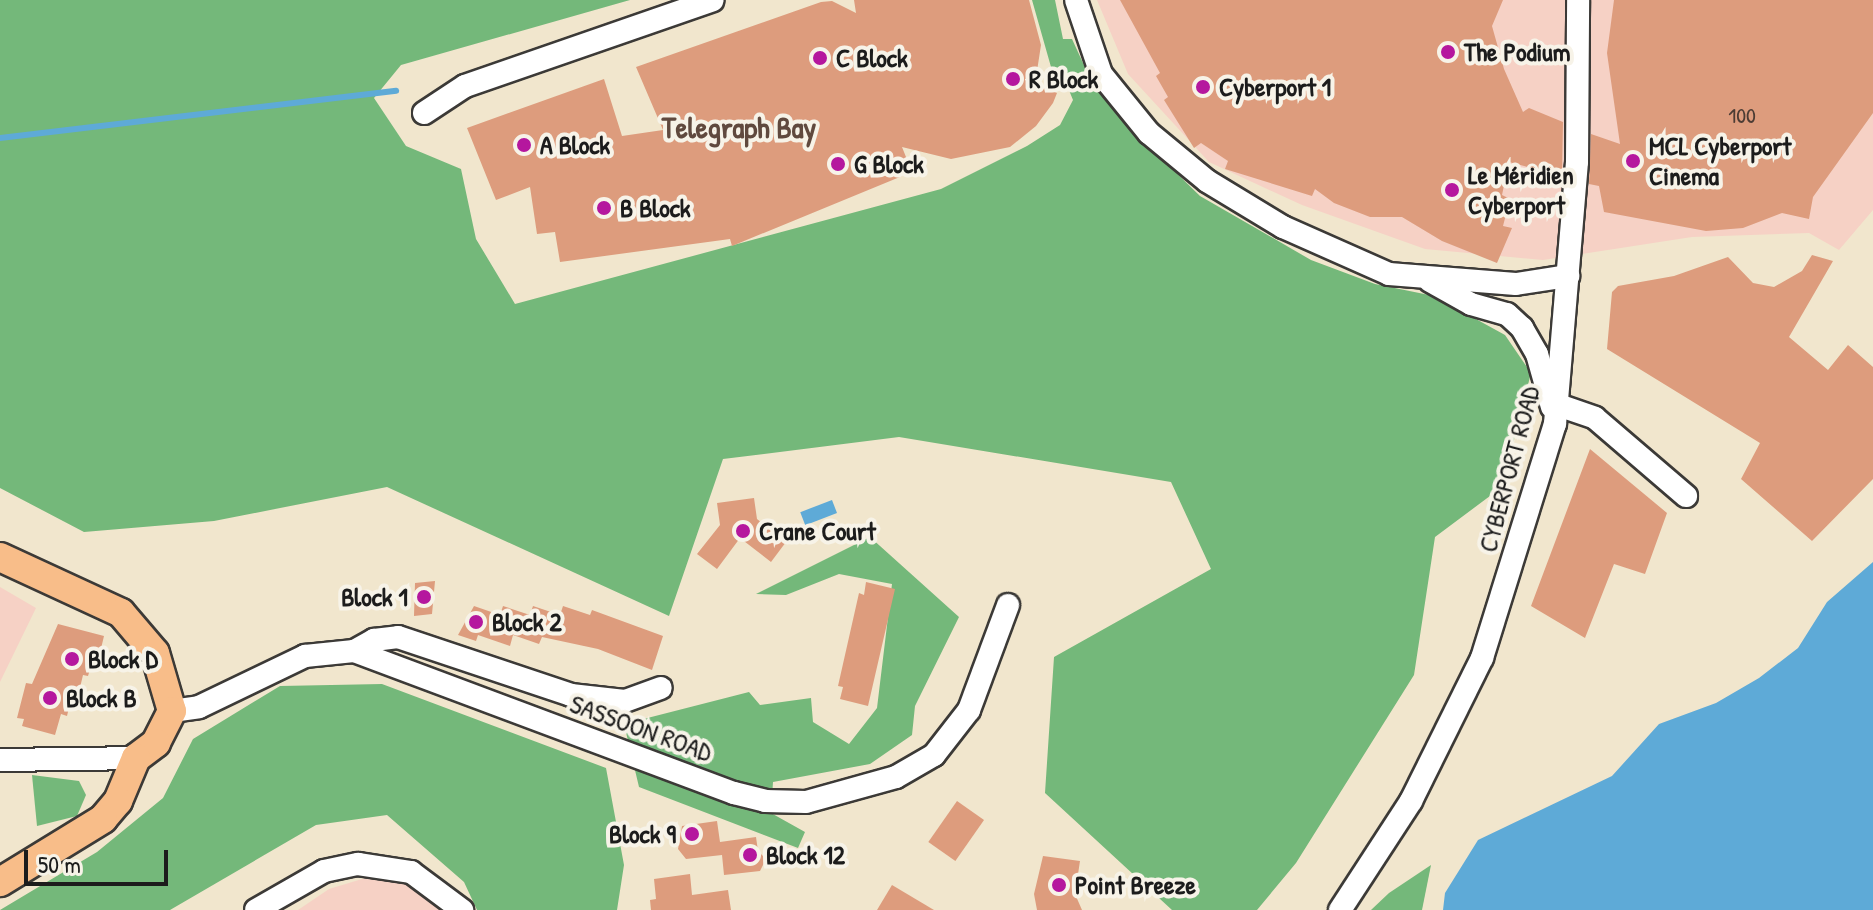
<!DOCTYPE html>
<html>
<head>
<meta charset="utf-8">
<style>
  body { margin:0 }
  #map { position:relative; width:1873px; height:910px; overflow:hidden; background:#f1e6cd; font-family:"Patrick Hand",sans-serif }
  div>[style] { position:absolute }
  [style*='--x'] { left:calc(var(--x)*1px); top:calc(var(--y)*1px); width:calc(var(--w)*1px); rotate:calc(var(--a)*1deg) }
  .built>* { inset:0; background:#f6d1c5 }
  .forest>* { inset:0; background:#74b87a }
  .water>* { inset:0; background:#5eaad7; transform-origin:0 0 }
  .stream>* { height:6px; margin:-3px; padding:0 3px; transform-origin:3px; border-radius:3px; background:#5eaad7 }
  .building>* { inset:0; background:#dd9c7d; transform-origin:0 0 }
  .roads { filter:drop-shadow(2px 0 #3c3a37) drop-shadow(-2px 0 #3c3a37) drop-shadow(0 2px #3c3a37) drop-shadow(0 -2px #3c3a37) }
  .minor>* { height:22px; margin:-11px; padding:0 11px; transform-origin:11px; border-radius:11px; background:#fff }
  .major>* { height:28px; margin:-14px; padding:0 14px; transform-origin:14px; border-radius:14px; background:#f8bd89 }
  .dots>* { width:22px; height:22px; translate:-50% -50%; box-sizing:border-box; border:4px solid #f7f3e8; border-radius:50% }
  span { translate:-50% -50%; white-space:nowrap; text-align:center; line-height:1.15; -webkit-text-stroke:8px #f7f3e8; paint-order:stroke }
  .number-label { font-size:22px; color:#4c3c34 }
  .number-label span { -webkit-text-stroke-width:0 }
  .poi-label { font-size:26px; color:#1c1c1c; font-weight:700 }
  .left { translate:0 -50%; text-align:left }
  .right { translate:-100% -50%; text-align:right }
  .street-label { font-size:26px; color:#1c1c1c }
  .quarter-label { font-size:30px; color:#60493e; font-weight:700 }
  .scale { position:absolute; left:24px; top:850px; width:144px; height:36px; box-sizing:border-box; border:4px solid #1c1c1c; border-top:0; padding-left:10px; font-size:24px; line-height:28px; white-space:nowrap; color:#1c1c1c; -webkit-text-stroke:6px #f7f3e8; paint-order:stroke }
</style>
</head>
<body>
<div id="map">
  <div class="built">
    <i style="clip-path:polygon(1097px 0,1873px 0,1873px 210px,1839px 250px,1809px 233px,1692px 237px,1543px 260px,1425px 249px,1302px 205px,1209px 162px,1128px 74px)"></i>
    <i style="clip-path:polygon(0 587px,36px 608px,0 682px)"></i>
    <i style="clip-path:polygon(372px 876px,407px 878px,448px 910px,298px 910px,329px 889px)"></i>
  </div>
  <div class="forest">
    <i style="clip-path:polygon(0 0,630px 0,401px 65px,374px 98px,406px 146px,461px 169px,476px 239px,515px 304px,941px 189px,1027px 146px,1060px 125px,1073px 100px,1064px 78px,1051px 67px,1032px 0,1055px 0,1063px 39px,1072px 39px,1089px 76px,1119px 117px,1200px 196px,1311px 260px,1375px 284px,1434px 296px,1505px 335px,1531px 373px,1502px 487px,1435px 537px,1414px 675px,1296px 863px,1257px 910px,1172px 910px,1045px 793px,1054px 657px,1211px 569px,1171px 482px,899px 437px,723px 459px,669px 616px,387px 487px,214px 521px,84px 532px,0 488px)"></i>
    <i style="clip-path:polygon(870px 537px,959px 617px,915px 706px,912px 735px,870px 764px,773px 782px,771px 813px,805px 832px,798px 848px,639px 787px,624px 724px,749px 692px,760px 705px,811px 698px,813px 722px,849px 744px,877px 708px,892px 584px,839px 574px,786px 595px,756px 594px)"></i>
    <i style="clip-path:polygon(382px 684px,606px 768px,624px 865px,617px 910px,477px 910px,464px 882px,387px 815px,316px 825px,170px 910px,0 910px,97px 852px,163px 798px,193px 739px,280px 686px)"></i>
    <i style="clip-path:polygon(32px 775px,79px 781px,86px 795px,77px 816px,37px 826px)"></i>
    <i style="clip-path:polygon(1431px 865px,1422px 910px,1371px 910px,1389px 893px)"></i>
  </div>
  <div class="water">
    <i style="left:832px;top:500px;width:14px;height:34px;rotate:69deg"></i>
    <i style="clip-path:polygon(1873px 562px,1873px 910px,1443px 910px,1445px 893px,1478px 840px,1612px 776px,1659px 724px,1716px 703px,1759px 678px,1798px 648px,1827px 602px)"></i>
  </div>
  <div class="stream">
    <i style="--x:0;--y:138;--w:399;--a:-6.8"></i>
  </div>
  <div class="building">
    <i style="clip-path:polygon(854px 0,1029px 0,1041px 45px,1035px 84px,1057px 93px,1053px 103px,1036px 126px,1010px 147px,951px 159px,902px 147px,912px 172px,732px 246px,730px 239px,560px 262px,555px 232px,537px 234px,530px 187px,496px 200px,467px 128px,604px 79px,622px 136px,663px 130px,636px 67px,821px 2px,832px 1px,856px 13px)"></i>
    <i style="clip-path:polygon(1120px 0,1503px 0,1492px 26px,1504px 69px,1523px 112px,1529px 108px,1563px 122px,1562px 176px,1509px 162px,1502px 195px,1510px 199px,1503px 226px,1512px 228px,1497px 263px,1442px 241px,1402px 217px,1370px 217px,1334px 203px,1315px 189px,1312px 196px,1225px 169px,1228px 161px,1201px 143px,1194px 148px,1164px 100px,1168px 97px,1156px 76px,1160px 73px)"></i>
    <i style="clip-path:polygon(1614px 0,1873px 0,1873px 113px,1813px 197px,1809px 219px,1782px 213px,1743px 228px,1706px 231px,1604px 212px,1599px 186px,1589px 184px,1591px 134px,1620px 144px,1607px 53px)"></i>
    <i style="clip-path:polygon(1812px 255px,1833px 261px,1789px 337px,1828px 370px,1848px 345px,1873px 367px,1873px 479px,1812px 541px,1741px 479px,1760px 443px,1607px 349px,1612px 292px,1618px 286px,1674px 276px,1728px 257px,1753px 283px,1774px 287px,1802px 271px)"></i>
    <i style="clip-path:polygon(1590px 449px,1667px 513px,1645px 574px,1614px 564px,1585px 638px,1531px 606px)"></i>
    <i style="clip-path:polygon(754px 498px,757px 519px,786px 542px,771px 562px,740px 538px,717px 569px,697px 554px,720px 525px,717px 503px)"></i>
    <i style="clip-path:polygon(435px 581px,432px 614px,414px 616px,415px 583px)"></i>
    <i style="clip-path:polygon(866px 582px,895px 589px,868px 706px,840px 699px,843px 687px,838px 686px,859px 593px,864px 595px)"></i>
    <i style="clip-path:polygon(474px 606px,500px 615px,503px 606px,530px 615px,533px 606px,560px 615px,563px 606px,590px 615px,592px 610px,663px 636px,652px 670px,598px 649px,542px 637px,539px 644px,513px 635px,510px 646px,478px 635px,476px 641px,458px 635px)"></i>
    <i style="clip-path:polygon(58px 624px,104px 636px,99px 657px,94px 656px,88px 676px,83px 675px,78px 696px,72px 695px,67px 716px,61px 714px,55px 735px,22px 726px,24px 719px,17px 718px,26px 683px,32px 684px)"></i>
    <i style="left:957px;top:801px;width:33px;height:50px;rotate:35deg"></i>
    <i style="clip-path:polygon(717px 821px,720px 842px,756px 837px,758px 851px,766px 859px,760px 871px,724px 875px,722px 855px,686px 859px,678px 849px,682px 826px)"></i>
    <i style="clip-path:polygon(1043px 856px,1080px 861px,1075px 894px,1082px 910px,1037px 910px,1034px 894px)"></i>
    <i style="clip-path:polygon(690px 874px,692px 895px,728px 890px,731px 910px,651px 910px,650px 900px,656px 899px,654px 879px)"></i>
    <i style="clip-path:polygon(892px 885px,934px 910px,877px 910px)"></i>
  </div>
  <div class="roads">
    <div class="minor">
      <i style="--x:1076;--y:0;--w:78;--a:71.3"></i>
      <i style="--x:1101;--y:74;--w:76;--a:50.9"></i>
      <i style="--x:1149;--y:133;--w:75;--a:39.6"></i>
      <i style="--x:1207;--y:181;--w:89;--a:31.2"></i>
      <i style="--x:1283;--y:227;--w:116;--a:23.9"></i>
      <i style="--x:1389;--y:274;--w:127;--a:4.5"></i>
      <i style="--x:1516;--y:284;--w:53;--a:-8.7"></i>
      <i style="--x:424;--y:113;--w:49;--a:-33.4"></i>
      <i style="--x:465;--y:86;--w:262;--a:-19.1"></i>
      <i style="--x:1430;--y:281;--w:47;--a:29.3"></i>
      <i style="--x:1471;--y:304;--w:37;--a:16"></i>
      <i style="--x:1507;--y:314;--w:21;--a:43"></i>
      <i style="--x:1522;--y:328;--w:30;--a:60"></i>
      <i style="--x:1537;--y:354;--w:55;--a:74.2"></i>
      <i style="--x:1558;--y:405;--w:39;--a:19"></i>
      <i style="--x:1595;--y:418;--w:120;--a:40.6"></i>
      <i style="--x:354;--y:651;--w:23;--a:-29"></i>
      <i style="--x:374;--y:640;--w:24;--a:-7"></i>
      <i style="--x:398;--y:637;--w:182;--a:18.5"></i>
      <i style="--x:571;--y:695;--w:54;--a:6.3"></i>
      <i style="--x:625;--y:701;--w:38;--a:-20"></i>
      <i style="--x:172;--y:711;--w:27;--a:-8"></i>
      <i style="--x:199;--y:707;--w:118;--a:-25.7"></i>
      <i style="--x:305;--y:656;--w:49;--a:-5.8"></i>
      <i style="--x:354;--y:651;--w:406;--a:20.5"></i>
      <i style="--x:734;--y:793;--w:32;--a:14"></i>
      <i style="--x:765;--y:801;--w:41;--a:1.4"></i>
      <i style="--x:806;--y:802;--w:93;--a:-15.5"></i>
      <i style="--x:896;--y:777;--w:44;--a:-30.1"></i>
      <i style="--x:934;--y:755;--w:57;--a:-52.1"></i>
      <i style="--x:969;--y:710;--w:112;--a:-69.6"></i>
      <i style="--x:0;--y:760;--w:136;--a:-0.8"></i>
      <i style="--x:256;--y:910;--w:78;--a:-29.8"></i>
      <i style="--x:324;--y:871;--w:35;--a:-12"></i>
      <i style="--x:358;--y:864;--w:54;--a:8.6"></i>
      <i style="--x:411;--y:872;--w:64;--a:36.7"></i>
      <i style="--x:1340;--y:910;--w:130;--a:-56.9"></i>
      <i style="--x:1411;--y:801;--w:160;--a:-63.6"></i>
      <i style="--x:1482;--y:658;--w:245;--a:-72.7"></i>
      <i style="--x:1555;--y:424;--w:263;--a:-85.2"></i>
      <i style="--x:1577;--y:162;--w:162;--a:-89.6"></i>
    </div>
    <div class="major">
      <i style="--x:0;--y:557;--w:133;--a:24.8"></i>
      <i style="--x:121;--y:613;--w:52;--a:49.6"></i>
      <i style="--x:155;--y:653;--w:60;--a:73.7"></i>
      <i style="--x:172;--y:711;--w:36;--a:117"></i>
      <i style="--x:156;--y:743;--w:25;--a:143"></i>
      <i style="--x:136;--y:758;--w:47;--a:112.7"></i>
      <i style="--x:118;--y:801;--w:23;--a:130"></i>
      <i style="--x:103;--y:819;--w:121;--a:148.5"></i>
    </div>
  </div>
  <div class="dots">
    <i style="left:1448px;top:52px;background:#b5179e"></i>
    <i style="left:820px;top:58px;background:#b5179e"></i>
    <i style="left:1013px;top:79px;background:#b5179e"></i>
    <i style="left:1203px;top:87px;background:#b5179e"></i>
    <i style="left:524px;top:145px;background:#b5179e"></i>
    <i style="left:1633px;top:161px;background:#b5179e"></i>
    <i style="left:838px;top:164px;background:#b5179e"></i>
    <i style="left:1452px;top:190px;background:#b5179e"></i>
    <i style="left:604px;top:208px;background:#b5179e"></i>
    <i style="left:743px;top:531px;background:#b5179e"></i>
    <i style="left:424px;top:597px;background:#b5179e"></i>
    <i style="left:476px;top:622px;background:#b5179e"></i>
    <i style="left:72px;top:659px;background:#b5179e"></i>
    <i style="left:50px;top:698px;background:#b5179e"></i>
    <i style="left:692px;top:834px;background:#b5179e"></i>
    <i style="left:750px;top:855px;background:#b5179e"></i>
    <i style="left:1059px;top:885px;background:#b5179e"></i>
  </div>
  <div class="number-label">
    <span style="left:1742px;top:116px">100</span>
  </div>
  <div class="poi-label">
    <span class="left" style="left:1464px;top:52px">The Podium</span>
    <span class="left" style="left:836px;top:58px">C Block</span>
    <span class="left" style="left:1029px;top:79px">R Block</span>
    <span class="left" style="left:1219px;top:87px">Cyberport 1</span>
    <span class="left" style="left:540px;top:145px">A Block</span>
    <span class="left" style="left:1649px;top:161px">MCL Cyberport<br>Cinema</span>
    <span class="left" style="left:854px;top:164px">G Block</span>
    <span class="left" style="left:1468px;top:190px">Le Méridien<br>Cyberport</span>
    <span class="left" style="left:620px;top:208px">B Block</span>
    <span class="left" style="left:759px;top:531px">Crane Court</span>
    <span class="right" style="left:408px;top:597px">Block 1</span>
    <span class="left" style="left:492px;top:622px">Block 2</span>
    <span class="left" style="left:88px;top:659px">Block D</span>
    <span class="left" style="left:66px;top:698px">Block B</span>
    <span class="right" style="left:676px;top:834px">Block 9</span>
    <span class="left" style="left:766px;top:855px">Block 12</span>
    <span class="left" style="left:1075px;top:885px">Point Breeze</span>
  </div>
  <div class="street-label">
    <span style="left:1509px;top:469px;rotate:-75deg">CYBERPORT ROAD</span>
    <span style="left:641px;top:728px;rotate:20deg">SASSOON ROAD</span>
  </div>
  <div class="quarter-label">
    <span style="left:739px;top:127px">Telegraph Bay</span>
  </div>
  <div class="scale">50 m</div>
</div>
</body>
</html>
